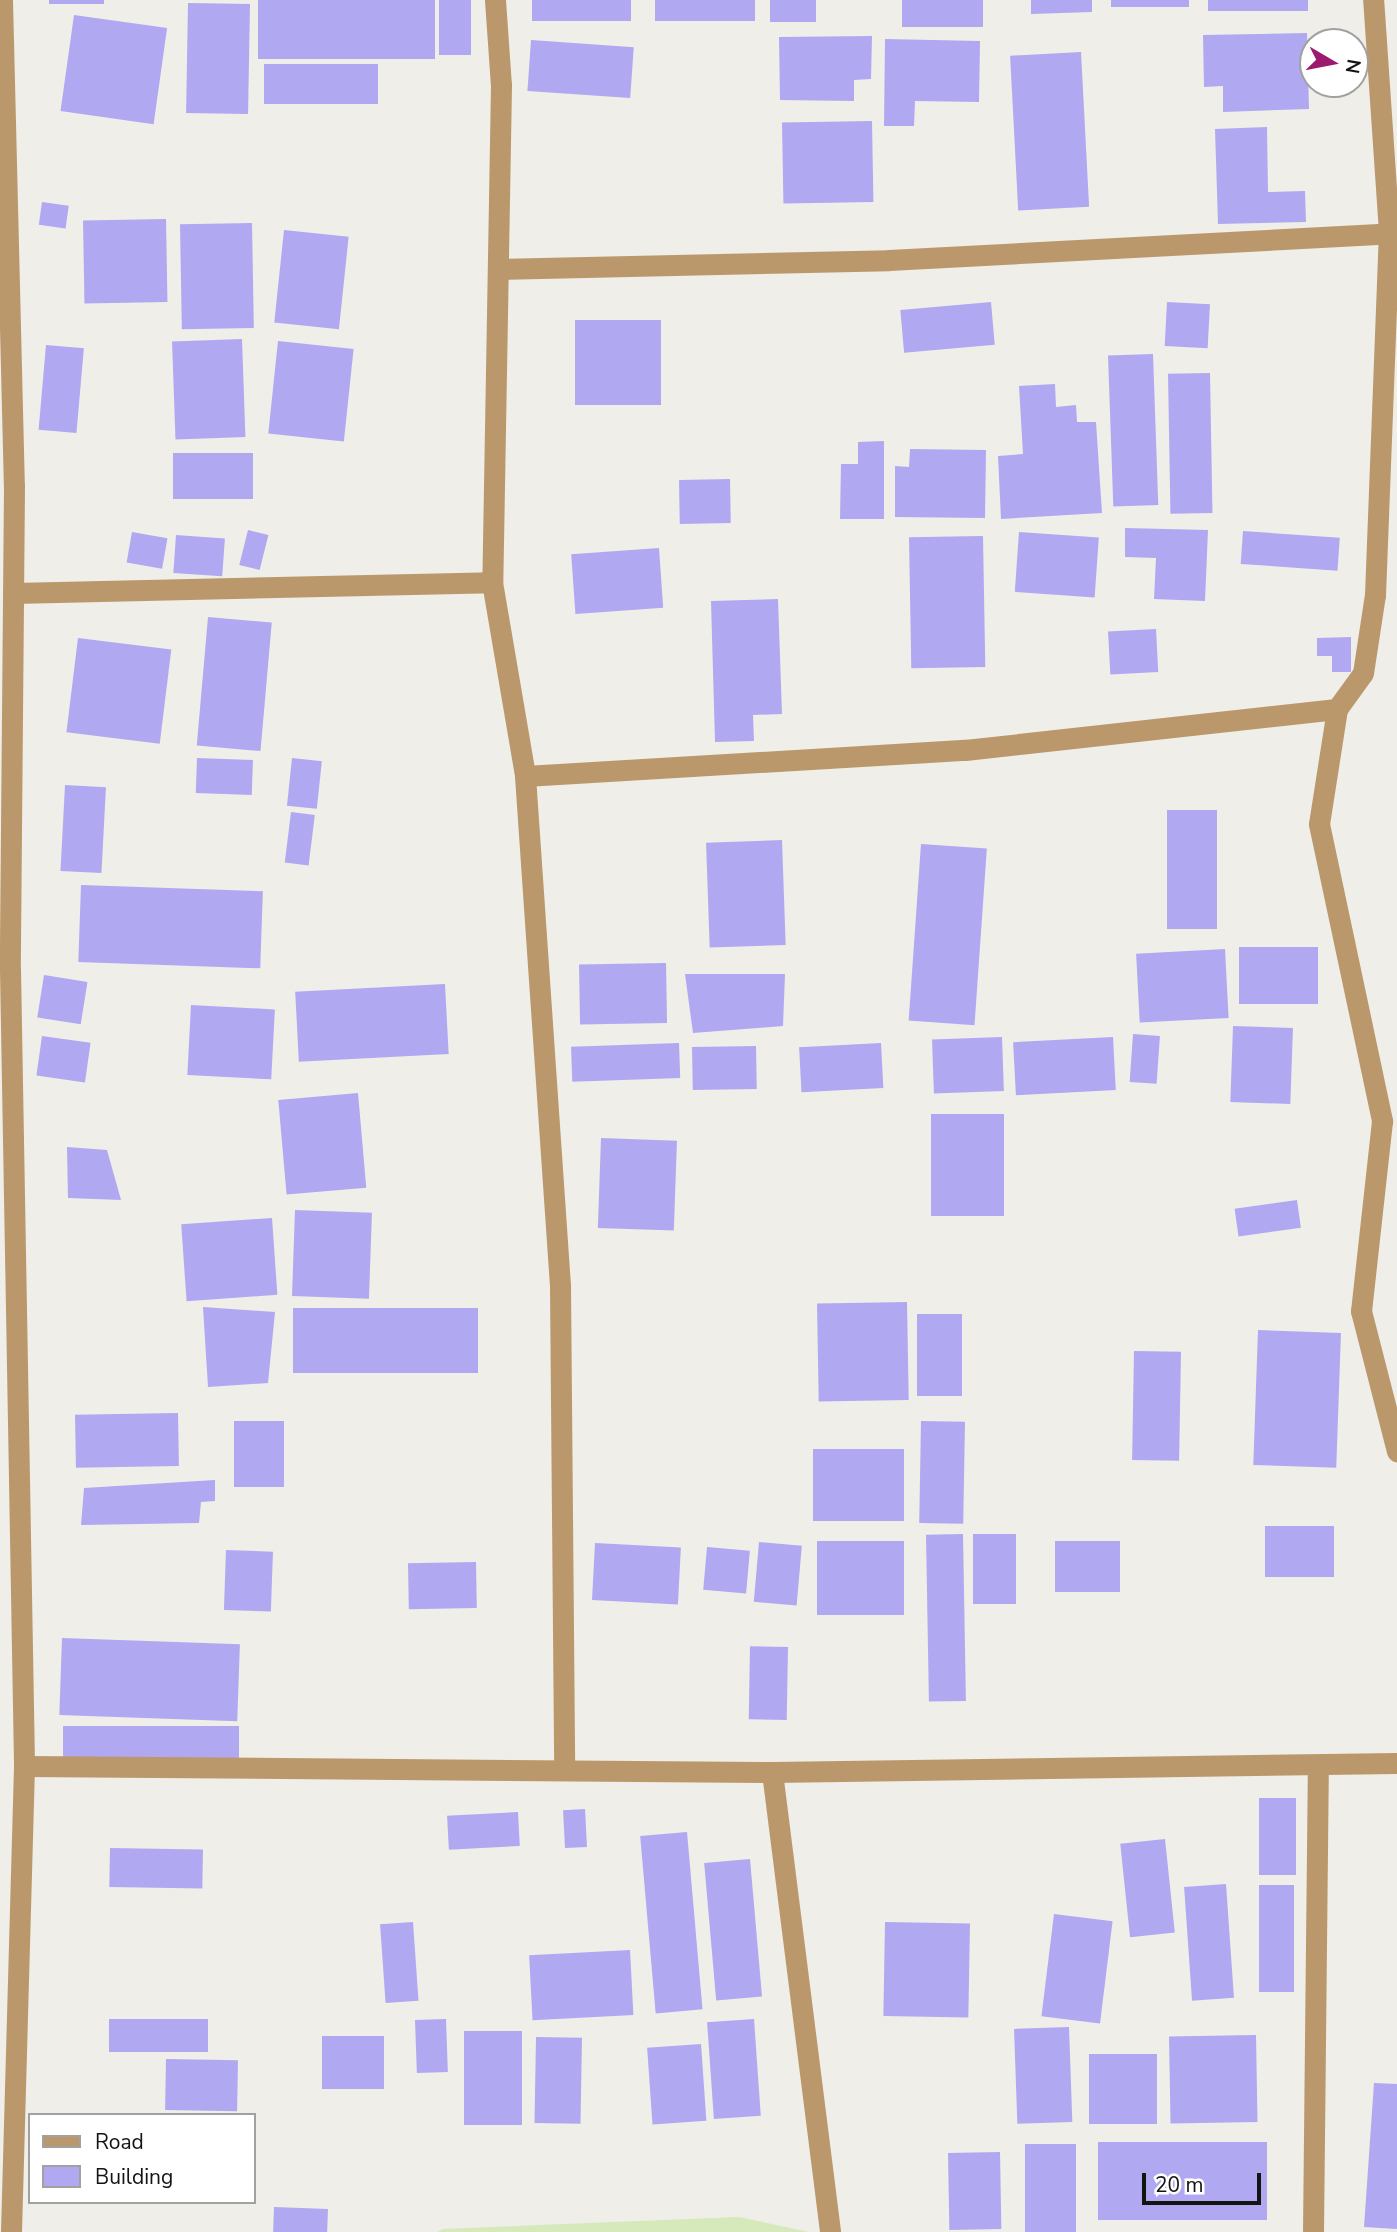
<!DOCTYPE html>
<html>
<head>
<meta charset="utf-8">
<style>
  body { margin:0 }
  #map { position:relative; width:1397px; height:2232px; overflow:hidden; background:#efeee8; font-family:"Nunito Sans",sans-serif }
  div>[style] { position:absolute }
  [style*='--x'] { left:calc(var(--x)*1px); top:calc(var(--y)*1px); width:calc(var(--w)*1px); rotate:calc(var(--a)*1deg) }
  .green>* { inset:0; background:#d5e9bb }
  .building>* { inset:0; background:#b1a8f2; transform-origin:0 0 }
  .minor>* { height:21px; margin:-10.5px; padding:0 10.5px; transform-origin:10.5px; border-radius:10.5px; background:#ba986b }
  span { translate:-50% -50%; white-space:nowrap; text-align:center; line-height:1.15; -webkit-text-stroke:5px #fff; paint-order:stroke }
  .legend { position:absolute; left:28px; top:2113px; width:228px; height:91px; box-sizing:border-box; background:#fff; border:2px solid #a1a1a0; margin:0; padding:9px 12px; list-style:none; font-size:21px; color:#141412 }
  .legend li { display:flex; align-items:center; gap:14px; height:35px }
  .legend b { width:35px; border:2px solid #a1a1a0 }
  .north { position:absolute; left:1299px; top:28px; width:70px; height:70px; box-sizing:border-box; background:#fff; border:2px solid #a1a1a0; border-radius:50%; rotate:100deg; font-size:19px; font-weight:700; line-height:28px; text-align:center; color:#141412 }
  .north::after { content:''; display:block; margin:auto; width:24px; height:32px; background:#9c1b6e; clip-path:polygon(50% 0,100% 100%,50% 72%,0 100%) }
  .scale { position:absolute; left:1142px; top:2173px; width:119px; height:32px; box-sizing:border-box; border:4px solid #141412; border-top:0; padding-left:9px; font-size:21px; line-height:24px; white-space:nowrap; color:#141412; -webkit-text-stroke:5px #fff; paint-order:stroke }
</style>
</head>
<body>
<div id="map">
  <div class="green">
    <i style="clip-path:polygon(739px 2217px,809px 2232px,437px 2232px,443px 2229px)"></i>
  </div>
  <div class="building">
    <i style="left:49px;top:0;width:55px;height:4px"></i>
    <i style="left:258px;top:0;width:177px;height:59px"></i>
    <i style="left:439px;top:0;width:32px;height:55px"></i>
    <i style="left:532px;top:0;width:99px;height:21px"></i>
    <i style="left:655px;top:0;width:100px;height:21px"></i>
    <i style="left:770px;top:0;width:46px;height:22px"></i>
    <i style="left:902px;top:0;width:81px;height:27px"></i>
    <i style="clip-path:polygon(1031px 0,1092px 0,1092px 12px,1031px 14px)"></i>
    <i style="left:1111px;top:0;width:78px;height:7px"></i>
    <i style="left:1208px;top:0;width:100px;height:11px"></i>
    <i style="left:188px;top:3px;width:62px;height:110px;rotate:1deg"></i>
    <i style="left:74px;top:15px;width:94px;height:97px;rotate:8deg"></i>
    <i style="clip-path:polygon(1307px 33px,1309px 109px,1223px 112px,1223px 86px,1204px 87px,1203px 35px)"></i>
    <i style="clip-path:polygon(872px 36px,871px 79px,854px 80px,854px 101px,780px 100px,779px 37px)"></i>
    <i style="clip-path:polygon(885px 39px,980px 41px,979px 102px,915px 101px,914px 126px,884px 126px)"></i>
    <i style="left:531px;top:40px;width:103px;height:51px;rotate:4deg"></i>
    <i style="left:1081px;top:52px;width:155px;height:71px;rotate:87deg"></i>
    <i style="left:378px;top:64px;width:40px;height:114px;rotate:90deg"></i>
    <i style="left:872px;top:121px;width:81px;height:90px;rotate:89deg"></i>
    <i style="clip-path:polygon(1267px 127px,1268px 192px,1305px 191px,1306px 222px,1218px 224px,1215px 129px)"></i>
    <i style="left:42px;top:202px;width:27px;height:23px;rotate:8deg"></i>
    <i style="left:166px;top:219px;width:83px;height:83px;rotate:89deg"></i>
    <i style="left:252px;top:223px;width:105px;height:72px;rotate:89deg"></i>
    <i style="left:284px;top:230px;width:65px;height:93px;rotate:6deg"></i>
    <i style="left:991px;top:302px;width:43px;height:91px;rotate:85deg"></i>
    <i style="left:1167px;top:302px;width:43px;height:44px;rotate:3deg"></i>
    <i style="left:575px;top:320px;width:86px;height:85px"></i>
    <i style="left:242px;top:339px;width:98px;height:70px;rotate:88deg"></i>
    <i style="left:278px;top:341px;width:76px;height:93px;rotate:6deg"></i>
    <i style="left:46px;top:345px;width:38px;height:85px;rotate:5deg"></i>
    <i style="left:1153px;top:354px;width:151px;height:45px;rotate:88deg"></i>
    <i style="left:1210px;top:373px;width:140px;height:42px;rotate:89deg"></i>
    <i style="clip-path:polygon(1055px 384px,1056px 407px,1076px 405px,1077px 422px,1096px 422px,1102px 513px,1001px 519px,998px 456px,1023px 454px,1019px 386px)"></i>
    <i style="clip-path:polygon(884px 441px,884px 519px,840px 519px,841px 464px,858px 464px,858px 442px)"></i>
    <i style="clip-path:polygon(910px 449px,986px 450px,985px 518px,895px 517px,895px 466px,909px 467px)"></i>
    <i style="left:253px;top:453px;width:46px;height:80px;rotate:90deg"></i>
    <i style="left:730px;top:479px;width:44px;height:51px;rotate:89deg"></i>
    <i style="clip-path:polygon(1125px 528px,1208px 530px,1205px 601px,1154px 599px,1156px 558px,1125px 557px)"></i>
    <i style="left:248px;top:530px;width:21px;height:36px;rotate:14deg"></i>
    <i style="left:1243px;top:531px;width:97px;height:33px;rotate:4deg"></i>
    <i style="left:132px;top:532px;width:36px;height:31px;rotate:10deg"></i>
    <i style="left:1019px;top:532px;width:80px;height:60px;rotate:4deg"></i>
    <i style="left:176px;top:535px;width:49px;height:38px;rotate:4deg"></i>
    <i style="left:983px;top:536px;width:131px;height:74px;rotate:89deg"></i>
    <i style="left:659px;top:548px;width:60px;height:88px;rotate:86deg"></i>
    <i style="clip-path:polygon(778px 599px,782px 714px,753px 715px,754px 741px,715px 742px,711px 601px)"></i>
    <i style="left:208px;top:617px;width:64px;height:129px;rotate:5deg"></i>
    <i style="left:1156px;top:629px;width:43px;height:48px;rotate:87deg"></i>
    <i style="clip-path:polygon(1351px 637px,1351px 672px,1332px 672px,1332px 656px,1317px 656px,1317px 638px)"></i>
    <i style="left:78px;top:638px;width:94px;height:95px;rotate:7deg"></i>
    <i style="left:197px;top:758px;width:56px;height:35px;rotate:2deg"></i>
    <i style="left:292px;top:758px;width:30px;height:48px;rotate:6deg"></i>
    <i style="left:65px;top:785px;width:41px;height:86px;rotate:3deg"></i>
    <i style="left:1217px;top:810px;width:119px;height:50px;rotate:90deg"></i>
    <i style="left:291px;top:812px;width:24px;height:51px;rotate:7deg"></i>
    <i style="left:782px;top:840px;width:105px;height:76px;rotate:88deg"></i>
    <i style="left:921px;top:844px;width:66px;height:177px;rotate:4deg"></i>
    <i style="left:81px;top:885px;width:182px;height:77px;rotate:2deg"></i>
    <i style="left:1318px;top:947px;width:57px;height:79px;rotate:90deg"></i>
    <i style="left:1225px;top:949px;width:69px;height:89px;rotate:87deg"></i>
    <i style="left:666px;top:963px;width:60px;height:87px;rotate:89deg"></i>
    <i style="clip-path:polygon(685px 974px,785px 974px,783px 1026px,693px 1033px)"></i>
    <i style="left:44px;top:975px;width:44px;height:43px;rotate:9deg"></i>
    <i style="left:445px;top:984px;width:70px;height:150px;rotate:87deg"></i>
    <i style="left:191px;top:1005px;width:84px;height:70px;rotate:3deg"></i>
    <i style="left:1233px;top:1026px;width:60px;height:76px;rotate:2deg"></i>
    <i style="left:1133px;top:1034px;width:27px;height:48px;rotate:4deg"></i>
    <i style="left:42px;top:1036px;width:49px;height:40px;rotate:8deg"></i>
    <i style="left:1002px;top:1037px;width:54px;height:70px;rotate:88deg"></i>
    <i style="left:1113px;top:1037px;width:53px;height:100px;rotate:87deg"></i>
    <i style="left:679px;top:1043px;width:35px;height:108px;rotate:88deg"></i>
    <i style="left:881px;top:1043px;width:45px;height:82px;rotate:87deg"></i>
    <i style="left:756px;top:1046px;width:43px;height:64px;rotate:89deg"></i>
    <i style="left:358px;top:1093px;width:95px;height:80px;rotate:85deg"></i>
    <i style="left:931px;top:1114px;width:73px;height:102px"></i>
    <i style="left:601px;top:1138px;width:76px;height:90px;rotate:2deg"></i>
    <i style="clip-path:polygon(67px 1147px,107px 1150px,121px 1200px,68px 1198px)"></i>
    <i style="left:1297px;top:1200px;width:28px;height:63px;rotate:82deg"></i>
    <i style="left:295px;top:1210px;width:77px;height:86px;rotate:2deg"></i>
    <i style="left:272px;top:1218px;width:77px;height:91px;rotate:86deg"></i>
    <i style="left:907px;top:1302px;width:98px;height:90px;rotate:89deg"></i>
    <i style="clip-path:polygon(203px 1307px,275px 1312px,268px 1383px,208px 1387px)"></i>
    <i style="left:478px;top:1308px;width:65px;height:185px;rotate:90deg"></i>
    <i style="left:917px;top:1314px;width:45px;height:82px"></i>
    <i style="left:1258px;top:1330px;width:83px;height:135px;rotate:2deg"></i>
    <i style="left:1134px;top:1351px;width:47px;height:109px;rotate:1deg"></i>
    <i style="left:178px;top:1413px;width:53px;height:103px;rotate:89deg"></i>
    <i style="left:284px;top:1421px;width:66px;height:50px;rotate:90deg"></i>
    <i style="left:921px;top:1421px;width:44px;height:102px;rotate:1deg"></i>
    <i style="left:904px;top:1449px;width:72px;height:91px;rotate:90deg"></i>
    <i style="clip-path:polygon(215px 1480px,215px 1501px,201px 1502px,199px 1523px,81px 1525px,84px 1488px)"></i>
    <i style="left:1265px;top:1526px;width:69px;height:51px"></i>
    <i style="left:963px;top:1534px;width:167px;height:37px;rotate:89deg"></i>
    <i style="left:973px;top:1534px;width:43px;height:70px"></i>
    <i style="left:817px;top:1541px;width:87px;height:74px"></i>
    <i style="left:1055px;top:1541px;width:65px;height:51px"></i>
    <i style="left:759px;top:1542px;width:43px;height:60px;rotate:5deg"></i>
    <i style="left:595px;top:1543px;width:86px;height:57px;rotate:3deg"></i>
    <i style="left:707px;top:1547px;width:43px;height:43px;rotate:5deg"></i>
    <i style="left:226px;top:1550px;width:47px;height:60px;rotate:2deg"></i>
    <i style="left:476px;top:1562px;width:46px;height:68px;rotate:89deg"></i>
    <i style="left:62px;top:1638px;width:178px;height:77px;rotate:2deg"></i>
    <i style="left:788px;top:1647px;width:73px;height:38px;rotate:91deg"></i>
    <i style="left:63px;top:1726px;width:176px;height:32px"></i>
    <i style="left:1259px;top:1798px;width:37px;height:77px"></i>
    <i style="left:585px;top:1809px;width:38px;height:22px;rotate:87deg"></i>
    <i style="left:518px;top:1812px;width:34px;height:71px;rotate:87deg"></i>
    <i style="left:687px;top:1832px;width:178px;height:47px;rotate:85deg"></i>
    <i style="left:1165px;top:1839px;width:94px;height:45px;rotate:84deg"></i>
    <i style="left:110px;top:1848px;width:93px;height:39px;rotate:1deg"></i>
    <i style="left:750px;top:1859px;width:138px;height:46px;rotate:85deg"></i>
    <i style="left:1226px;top:1884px;width:114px;height:42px;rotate:86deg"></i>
    <i style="left:1259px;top:1885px;width:35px;height:107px"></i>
    <i style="left:1054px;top:1914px;width:59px;height:103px;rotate:7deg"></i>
    <i style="left:413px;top:1922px;width:79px;height:33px;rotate:86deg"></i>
    <i style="left:885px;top:1922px;width:85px;height:94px;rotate:1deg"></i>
    <i style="left:630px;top:1950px;width:65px;height:101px;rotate:87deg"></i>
    <i style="left:109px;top:2019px;width:99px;height:33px"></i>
    <i style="left:446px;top:2019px;width:53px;height:31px;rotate:88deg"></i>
    <i style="left:754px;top:2019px;width:97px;height:47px;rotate:86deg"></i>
    <i style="left:1069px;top:2027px;width:95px;height:55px;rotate:88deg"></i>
    <i style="left:522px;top:2031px;width:94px;height:58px;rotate:90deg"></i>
    <i style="left:1256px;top:2035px;width:87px;height:87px;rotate:89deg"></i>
    <i style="left:322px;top:2036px;width:62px;height:53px"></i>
    <i style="left:536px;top:2037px;width:46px;height:86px;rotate:1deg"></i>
    <i style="left:701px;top:2044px;width:77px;height:54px;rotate:86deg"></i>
    <i style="left:1089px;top:2054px;width:68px;height:70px"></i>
    <i style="left:166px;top:2059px;width:72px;height:51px;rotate:1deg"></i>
    <i style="clip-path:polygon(1374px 2083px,1397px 2084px,1397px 2229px,1364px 2227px)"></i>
    <i style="left:1267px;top:2142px;width:78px;height:169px;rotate:90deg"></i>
    <i style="left:1025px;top:2144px;width:51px;height:88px"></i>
    <i style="left:1000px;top:2152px;width:77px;height:52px;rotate:89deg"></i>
    <i style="left:274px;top:2207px;width:54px;height:25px;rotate:2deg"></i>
  </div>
  <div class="minor">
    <i style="--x:2;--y:0;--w:486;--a:88.6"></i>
    <i style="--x:14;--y:486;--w:483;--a:90.5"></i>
    <i style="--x:10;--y:969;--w:797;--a:88.99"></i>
    <i style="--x:24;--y:1766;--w:466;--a:91.6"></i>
    <i style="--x:495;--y:0;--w:85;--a:86"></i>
    <i style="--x:501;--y:85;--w:497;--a:91"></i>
    <i style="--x:492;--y:582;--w:197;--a:80.3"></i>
    <i style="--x:525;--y:776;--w:511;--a:86.07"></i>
    <i style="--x:560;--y:1286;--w:482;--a:89.5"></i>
    <i style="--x:500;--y:269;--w:389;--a:-1.3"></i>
    <i style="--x:889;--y:260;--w:509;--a:-3.04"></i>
    <i style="--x:13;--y:593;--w:479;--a:-1.3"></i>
    <i style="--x:1337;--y:709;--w:116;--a:98.9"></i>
    <i style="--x:1319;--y:824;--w:304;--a:78"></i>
    <i style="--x:1382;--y:1121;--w:191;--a:96.3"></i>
    <i style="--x:1361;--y:1311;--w:145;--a:75.6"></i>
    <i style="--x:525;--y:776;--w:441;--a:-3.4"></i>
    <i style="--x:965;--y:750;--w:374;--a:-6.3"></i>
    <i style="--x:1337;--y:709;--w:44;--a:-54.2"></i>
    <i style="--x:1363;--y:673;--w:79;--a:-81.3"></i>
    <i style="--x:1375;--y:595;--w:363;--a:-87.8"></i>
    <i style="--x:1389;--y:232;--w:233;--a:-93.9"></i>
    <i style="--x:24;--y:1766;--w:748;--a:0.46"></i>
    <i style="--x:772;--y:1772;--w:625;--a:-0.83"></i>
    <i style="--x:772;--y:1772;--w:464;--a:82.8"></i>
    <i style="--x:1313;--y:2232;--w:467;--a:-89.4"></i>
  </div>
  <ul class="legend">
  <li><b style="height:9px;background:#ba986b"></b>Road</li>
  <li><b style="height:19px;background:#b1a8f2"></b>Building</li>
  </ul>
  <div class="north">N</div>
  <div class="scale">20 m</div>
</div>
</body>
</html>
